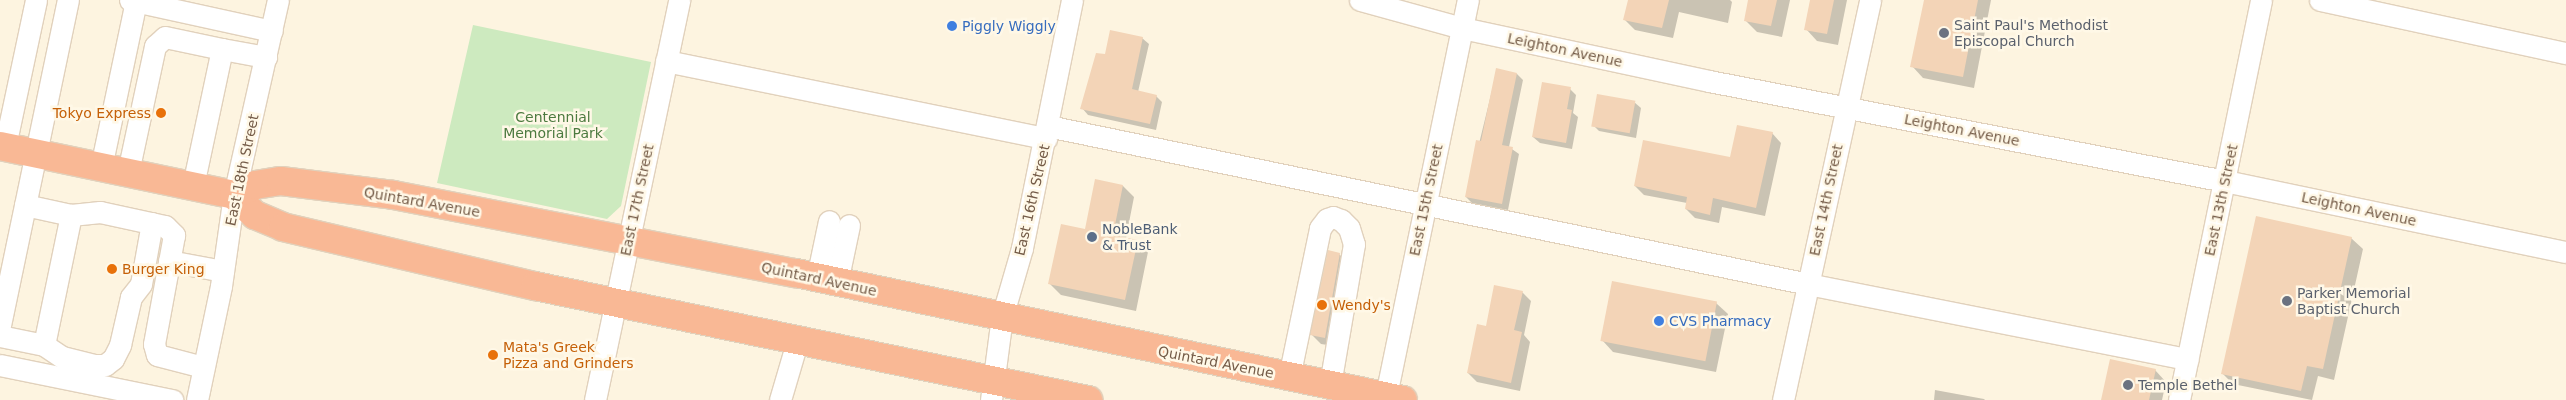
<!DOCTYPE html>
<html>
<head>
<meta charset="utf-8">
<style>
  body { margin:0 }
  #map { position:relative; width:2566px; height:400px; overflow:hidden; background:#fdf4e0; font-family:"DejaVu Sans",sans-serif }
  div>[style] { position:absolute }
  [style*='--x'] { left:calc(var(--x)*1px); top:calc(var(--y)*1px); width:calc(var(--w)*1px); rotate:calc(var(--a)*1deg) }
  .green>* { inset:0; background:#cdeabf }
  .shadow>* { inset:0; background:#0003 }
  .building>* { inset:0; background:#f3d4b7; transform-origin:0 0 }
  .roads { filter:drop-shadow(1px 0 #e1d1bc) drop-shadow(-1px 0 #e1d1bc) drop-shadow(0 1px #e1d1bc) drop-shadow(0 -1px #e1d1bc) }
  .minor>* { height:21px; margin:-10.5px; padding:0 10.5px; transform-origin:10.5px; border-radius:10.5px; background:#fff }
  .highway>* { height:28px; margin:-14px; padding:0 14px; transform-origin:14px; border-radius:14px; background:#f9b895 }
  .dots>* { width:14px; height:14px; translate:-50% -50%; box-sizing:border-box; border:2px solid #fff8e7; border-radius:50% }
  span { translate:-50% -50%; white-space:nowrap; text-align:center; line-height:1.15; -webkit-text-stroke:5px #fff8e7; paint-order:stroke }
  .worship-label { font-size:14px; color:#5b616d }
  .left { translate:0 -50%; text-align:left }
  .shop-label { font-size:14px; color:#366cbe }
  .street-label { font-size:14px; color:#745b47 }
  .food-label { font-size:14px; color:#c56008 }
  .right { translate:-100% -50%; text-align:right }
  .park-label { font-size:14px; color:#4c7a3f }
  .service-label { font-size:14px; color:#4e5e75 }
</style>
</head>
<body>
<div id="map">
  <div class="green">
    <i style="clip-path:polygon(473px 25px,651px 62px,621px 206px,607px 219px,437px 183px)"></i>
  </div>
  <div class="shadow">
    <i style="clip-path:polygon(1629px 0,1730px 0,1732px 2px,1728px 23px,1679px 12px,1673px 38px,1635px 30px,1625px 20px)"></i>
    <i style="clip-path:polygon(1749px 0,1790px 0,1782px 37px,1757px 32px,1745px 20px)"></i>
    <i style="clip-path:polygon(1811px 0,1847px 0,1838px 45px,1817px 41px,1806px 29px)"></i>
    <i style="clip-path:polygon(1925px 0,1991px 0,1974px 88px,1923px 78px,1912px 66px)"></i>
    <i style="clip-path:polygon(1142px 38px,1149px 44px,1138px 92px,1156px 96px,1162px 102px,1156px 130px,1088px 115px,1082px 108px,1106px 56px)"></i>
    <i style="clip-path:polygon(1497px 70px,1517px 74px,1523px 80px,1509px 147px,1519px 154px,1508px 210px,1472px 203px,1466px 197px)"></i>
    <i style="clip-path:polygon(1570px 89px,1576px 95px,1573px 113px,1578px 117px,1572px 149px,1540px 143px,1533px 137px)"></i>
    <i style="clip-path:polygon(1634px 102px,1641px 108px,1636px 138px,1599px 131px,1593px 125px)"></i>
    <i style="clip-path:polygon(1772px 133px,1781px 143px,1765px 216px,1722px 207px,1719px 223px,1695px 218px,1686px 209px,1687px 203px,1644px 195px,1635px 186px,1731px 158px)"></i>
    <i style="clip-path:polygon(1096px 180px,1123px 186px,1134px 197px,1126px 238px,1137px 241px,1148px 252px,1136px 311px,1061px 295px,1050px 284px,1086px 230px)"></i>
    <i style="clip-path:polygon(2351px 238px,2363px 249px,2334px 380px,2318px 376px,2312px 400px,2233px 384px,2222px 373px)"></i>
    <i style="clip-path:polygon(1339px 254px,1348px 263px,1334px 346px,1321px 344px,1312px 335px)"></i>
    <i style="clip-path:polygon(1522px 292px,1531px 301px,1524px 335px,1530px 342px,1520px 391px,1477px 382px,1468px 373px,1487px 327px)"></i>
    <i style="clip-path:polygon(1716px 303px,1728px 314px,1716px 372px,1613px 352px,1602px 340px)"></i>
    <i style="clip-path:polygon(2155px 370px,2166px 382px,2162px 400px,2102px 400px)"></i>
    <i style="clip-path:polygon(1935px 390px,1984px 399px,1985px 400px,1934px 400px)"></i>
  </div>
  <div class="building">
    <i style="clip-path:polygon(1628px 0,1669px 0,1662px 28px,1623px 20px)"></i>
    <i style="clip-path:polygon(1748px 0,1777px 0,1771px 26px,1744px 21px)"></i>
    <i style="clip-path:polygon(1810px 0,1834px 0,1827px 34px,1804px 30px)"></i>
    <i style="clip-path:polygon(1924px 0,1978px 0,1963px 77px,1910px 67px)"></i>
    <i style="clip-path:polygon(1110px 30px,1143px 37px,1132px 89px,1157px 95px,1150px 124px,1080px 109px,1096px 53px,1105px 54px)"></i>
    <i style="clip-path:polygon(1496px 68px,1517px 73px,1502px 145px,1513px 147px,1502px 204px,1465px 197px,1476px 140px,1481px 141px)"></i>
    <i style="clip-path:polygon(1542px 82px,1571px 87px,1567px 109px,1572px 110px,1566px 143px,1532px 137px)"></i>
    <i style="left:1597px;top:94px;width:39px;height:33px;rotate:10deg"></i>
    <i style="clip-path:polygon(1737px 125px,1773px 132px,1756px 208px,1713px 198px,1710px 215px,1685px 209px,1687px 197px,1634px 186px,1643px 140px,1730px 157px)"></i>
    <i style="clip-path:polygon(1095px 179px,1123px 185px,1113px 235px,1138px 240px,1125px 300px,1048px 284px,1061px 224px,1085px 229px)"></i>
    <i style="clip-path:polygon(2256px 216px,2352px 237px,2323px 369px,2307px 366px,2301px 391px,2221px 374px)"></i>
    <i style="clip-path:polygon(1328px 250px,1340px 253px,1325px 338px,1310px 335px)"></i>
    <i style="left:1612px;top:281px;width:107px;height:61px;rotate:11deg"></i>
    <i style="clip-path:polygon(1494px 285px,1523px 291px,1514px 330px,1522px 332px,1511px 383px,1467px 373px,1477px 324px,1486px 326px)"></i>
    <i style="clip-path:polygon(2110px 359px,2156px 369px,2149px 400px,2101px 400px)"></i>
  </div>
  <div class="roads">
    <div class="minor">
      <i style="--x:130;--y:0;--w:145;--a:12.3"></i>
      <i style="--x:1360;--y:0;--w:106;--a:15.4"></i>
      <i style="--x:1462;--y:28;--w:253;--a:12.1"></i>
      <i style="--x:1709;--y:81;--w:526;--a:10.97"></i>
      <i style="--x:2225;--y:181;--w:348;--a:11.8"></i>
      <i style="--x:2320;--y:0;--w:252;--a:12.2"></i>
      <i style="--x:222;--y:49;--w:45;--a:10.3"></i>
      <i style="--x:666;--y:61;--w:388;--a:11.5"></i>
      <i style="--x:1048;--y:126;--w:776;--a:11.74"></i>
      <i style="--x:1808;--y:284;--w:387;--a:11.2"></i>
      <i style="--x:5;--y:146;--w:149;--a:-78"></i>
      <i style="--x:101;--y:167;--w:170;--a:-78.1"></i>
      <i style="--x:128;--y:172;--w:129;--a:-77.9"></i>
      <i style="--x:155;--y:46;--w:13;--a:-42"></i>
      <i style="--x:165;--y:37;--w:58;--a:11.9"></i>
      <i style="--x:222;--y:49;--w:140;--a:102"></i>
      <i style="--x:25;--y:205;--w:47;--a:12.3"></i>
      <i style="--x:71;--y:215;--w:29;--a:-6"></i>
      <i style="--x:100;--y:212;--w:66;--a:12.2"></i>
      <i style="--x:165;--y:226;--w:13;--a:45"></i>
      <i style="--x:174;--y:235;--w:111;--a:100.4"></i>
      <i style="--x:154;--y:344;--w:11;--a:75"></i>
      <i style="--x:157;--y:355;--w:48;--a:14.6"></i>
      <i style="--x:169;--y:261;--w:55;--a:10.5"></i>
      <i style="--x:817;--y:278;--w:58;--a:-78.1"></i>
      <i style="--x:837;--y:282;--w:58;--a:-78.1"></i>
      <i style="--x:0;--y:325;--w:332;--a:-78.2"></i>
      <i style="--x:0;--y:336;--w:45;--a:11.6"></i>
      <i style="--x:44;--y:345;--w:133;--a:-78.3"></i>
      <i style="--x:44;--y:345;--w:22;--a:34"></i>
      <i style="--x:62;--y:357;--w:32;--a:14"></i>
      <i style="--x:93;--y:365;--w:12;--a:0"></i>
      <i style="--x:105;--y:365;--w:10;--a:-37"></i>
      <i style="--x:113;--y:359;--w:16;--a:-63"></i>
      <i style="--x:120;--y:345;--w:49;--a:-77.1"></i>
      <i style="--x:131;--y:297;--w:16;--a:-52"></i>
      <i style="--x:141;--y:284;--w:62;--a:-79.8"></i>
      <i style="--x:0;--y:365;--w:176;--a:11.5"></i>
      <i style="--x:1289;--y:377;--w:152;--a:-78.2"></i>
      <i style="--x:1320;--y:228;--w:11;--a:-52"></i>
      <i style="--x:1327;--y:219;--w:6;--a:-18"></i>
      <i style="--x:1333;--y:217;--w:9;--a:21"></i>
      <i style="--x:1341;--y:220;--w:11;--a:45"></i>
      <i style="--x:1349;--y:228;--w:17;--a:73"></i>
      <i style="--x:1354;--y:244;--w:143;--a:99.7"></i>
      <i style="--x:197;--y:400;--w:116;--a:-78.1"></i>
      <i style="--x:221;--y:286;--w:92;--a:-81.9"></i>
      <i style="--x:234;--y:195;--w:200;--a:-77.3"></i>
      <i style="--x:595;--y:400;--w:409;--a:-78.1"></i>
      <i style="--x:780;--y:400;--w:64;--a:-73.6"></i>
      <i style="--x:991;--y:400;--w:84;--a:-82.5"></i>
      <i style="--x:1002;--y:317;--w:72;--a:-73.8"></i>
      <i style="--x:1022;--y:248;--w:253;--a:-78.6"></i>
      <i style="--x:1385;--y:400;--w:409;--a:-78.3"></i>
      <i style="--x:1783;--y:400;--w:409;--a:-77.7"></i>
      <i style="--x:2179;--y:400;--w:408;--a:-78.4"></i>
    </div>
    <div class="highway">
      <i style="--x:0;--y:146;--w:239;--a:11.8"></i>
      <i style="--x:234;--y:195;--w:29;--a:44"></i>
      <i style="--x:255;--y:215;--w:30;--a:23"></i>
      <i style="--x:283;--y:227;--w:259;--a:13.2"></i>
      <i style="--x:535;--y:286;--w:565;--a:11.65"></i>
      <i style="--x:234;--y:195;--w:23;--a:-25"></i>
      <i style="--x:255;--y:185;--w:26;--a:-9"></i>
      <i style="--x:281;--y:181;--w:113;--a:7.1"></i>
      <i style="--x:393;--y:195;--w:410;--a:11"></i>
      <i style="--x:796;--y:273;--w:620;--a:11.82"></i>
    </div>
  </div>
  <div class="dots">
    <i style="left:952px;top:26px;background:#3f7fe0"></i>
    <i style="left:1944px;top:33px;background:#6b7280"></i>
    <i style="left:161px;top:113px;background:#e8710a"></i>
    <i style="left:1092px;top:237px;background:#5c6f8a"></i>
    <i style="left:112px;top:269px;background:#e8710a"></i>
    <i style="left:2287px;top:301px;background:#6b7280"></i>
    <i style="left:1322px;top:305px;background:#e8710a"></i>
    <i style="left:1659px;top:321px;background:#3f7fe0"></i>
    <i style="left:493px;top:355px;background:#e8710a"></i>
    <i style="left:2128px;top:385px;background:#6b7280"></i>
  </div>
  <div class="worship-label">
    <span class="left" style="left:1954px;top:33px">Saint Paul's Methodist<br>Episcopal Church</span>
    <span class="left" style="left:2297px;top:301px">Parker Memorial<br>Baptist Church</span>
    <span class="left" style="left:2138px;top:385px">Temple Bethel</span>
  </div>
  <div class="shop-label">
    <span class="left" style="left:962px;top:26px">Piggly Wiggly</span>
    <span class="left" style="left:1669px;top:321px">CVS Pharmacy</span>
  </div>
  <div class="street-label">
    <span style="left:1565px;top:50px;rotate:12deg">Leighton Avenue</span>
    <span style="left:1962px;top:130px;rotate:11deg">Leighton Avenue</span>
    <span style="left:242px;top:170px;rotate:-78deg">East 18th Street</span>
    <span style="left:637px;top:200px;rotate:-78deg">East 17th Street</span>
    <span style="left:1032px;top:200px;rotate:-77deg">East 16th Street</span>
    <span style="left:1426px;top:200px;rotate:-78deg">East 15th Street</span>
    <span style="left:1826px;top:200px;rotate:-78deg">East 14th Street</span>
    <span style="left:2221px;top:200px;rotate:-78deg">East 13th Street</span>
    <span style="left:422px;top:202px;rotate:10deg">Quintard Avenue</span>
    <span style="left:2359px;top:209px;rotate:12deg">Leighton Avenue</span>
    <span style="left:819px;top:279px;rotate:12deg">Quintard Avenue</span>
    <span style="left:1216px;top:362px;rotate:11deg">Quintard Avenue</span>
  </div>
  <div class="food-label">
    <span class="right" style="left:151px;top:113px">Tokyo Express</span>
    <span class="left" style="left:122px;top:269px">Burger King</span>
    <span class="left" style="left:1332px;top:305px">Wendy's</span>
    <span class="left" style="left:503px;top:355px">Mata's Greek<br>Pizza and Grinders</span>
  </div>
  <div class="park-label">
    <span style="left:553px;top:125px">Centennial<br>Memorial Park</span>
  </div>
  <div class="service-label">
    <span class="left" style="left:1102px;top:237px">NobleBank<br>&amp; Trust</span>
  </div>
</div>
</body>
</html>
